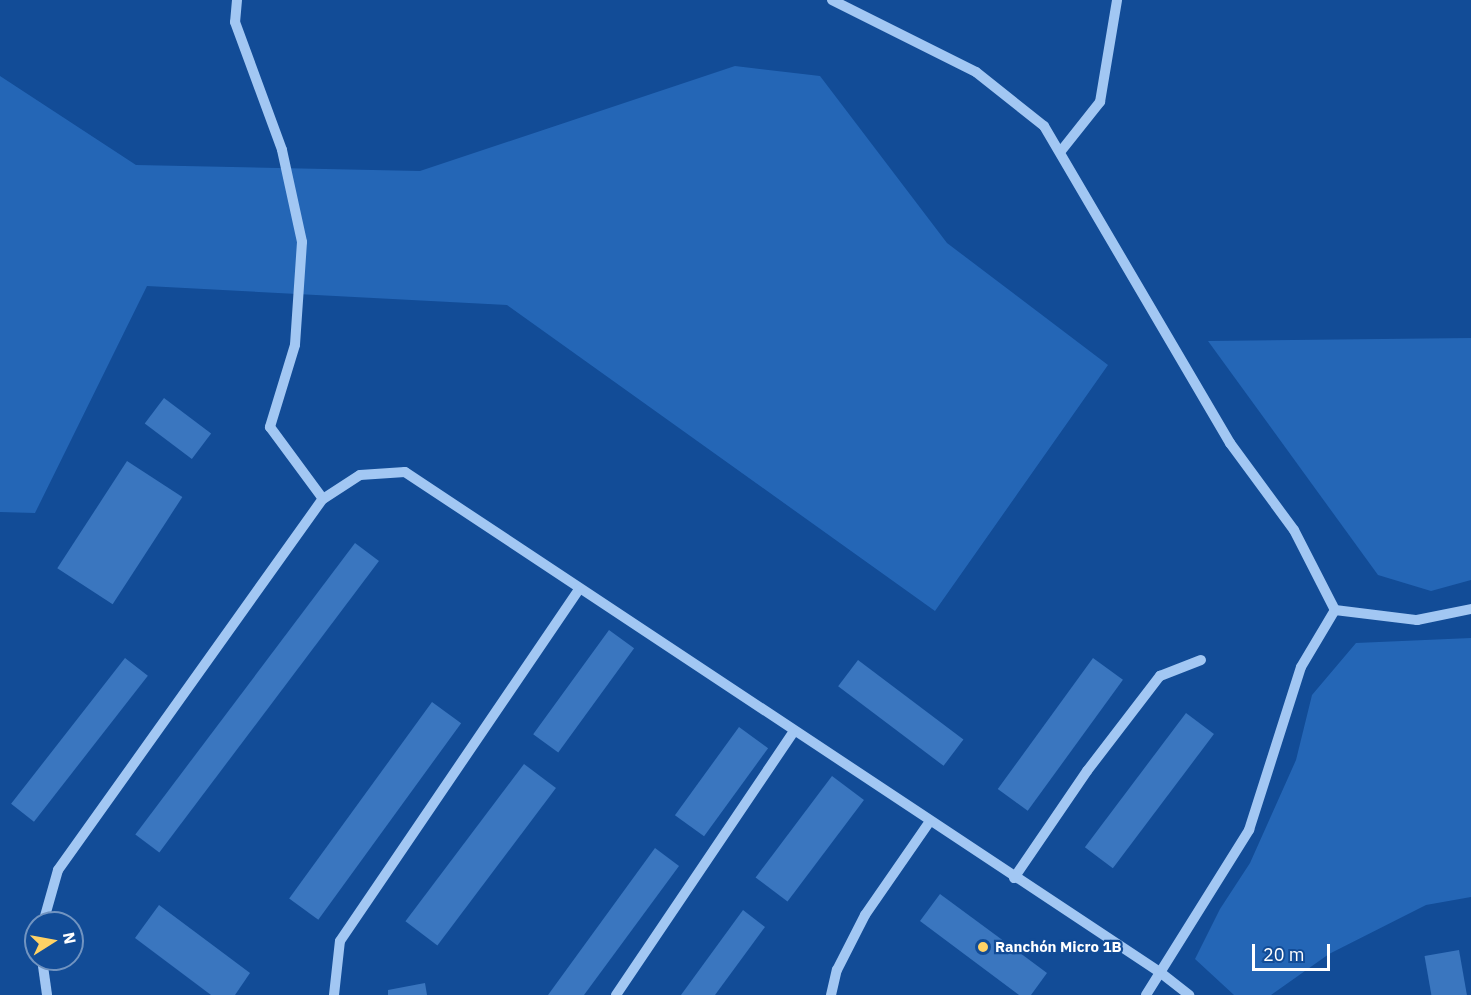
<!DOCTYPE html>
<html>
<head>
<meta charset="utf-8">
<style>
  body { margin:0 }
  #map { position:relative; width:1471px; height:995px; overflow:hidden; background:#124c97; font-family:"IBM Plex Sans",sans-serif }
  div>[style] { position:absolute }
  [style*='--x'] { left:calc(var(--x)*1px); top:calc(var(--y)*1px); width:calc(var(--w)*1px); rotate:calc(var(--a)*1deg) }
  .green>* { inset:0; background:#2466b6 }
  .building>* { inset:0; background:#3a76bf; transform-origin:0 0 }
  .minor>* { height:10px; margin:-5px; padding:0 5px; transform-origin:5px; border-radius:5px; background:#a2c7f3 }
  .dots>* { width:16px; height:16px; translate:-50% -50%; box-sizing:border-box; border:3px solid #124c97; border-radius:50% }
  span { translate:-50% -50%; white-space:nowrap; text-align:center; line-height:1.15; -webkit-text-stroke:4.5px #124c97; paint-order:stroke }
  .poi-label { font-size:15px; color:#fff; font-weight:700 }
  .left { translate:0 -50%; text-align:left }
  .north { position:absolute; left:24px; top:911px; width:60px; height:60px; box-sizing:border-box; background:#124c97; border:2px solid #7194c1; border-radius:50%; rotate:79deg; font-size:16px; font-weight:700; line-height:24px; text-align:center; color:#fff }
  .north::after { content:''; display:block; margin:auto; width:21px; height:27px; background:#ffd265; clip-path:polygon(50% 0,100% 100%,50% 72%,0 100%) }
  .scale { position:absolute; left:1252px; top:944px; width:78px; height:27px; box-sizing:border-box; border:3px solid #fff; border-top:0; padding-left:8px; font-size:18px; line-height:21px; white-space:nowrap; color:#fff; -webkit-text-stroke:4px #124c97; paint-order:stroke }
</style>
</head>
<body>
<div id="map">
  <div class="green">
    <i style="clip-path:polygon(735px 66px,820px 76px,947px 243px,1108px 365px,935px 611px,507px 305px,147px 286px,35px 513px,0 512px,0 76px,136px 165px,420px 171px)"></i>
    <i style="clip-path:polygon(1471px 338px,1471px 580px,1431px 591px,1378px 575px,1208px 341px)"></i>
    <i style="clip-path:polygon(1471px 638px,1471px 897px,1426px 905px,1329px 954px,1271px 995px,1234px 995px,1195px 959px,1220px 909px,1250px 863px,1296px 760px,1312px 695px,1356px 643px)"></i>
  </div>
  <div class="building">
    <i style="left:164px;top:398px;width:59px;height:32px;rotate:37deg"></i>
    <i style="left:127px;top:461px;width:66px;height:128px;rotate:33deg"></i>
    <i style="left:355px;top:543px;width:30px;height:365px;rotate:37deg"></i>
    <i style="left:609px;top:630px;width:31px;height:129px;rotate:36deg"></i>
    <i style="left:125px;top:658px;width:29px;height:185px;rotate:38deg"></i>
    <i style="left:1093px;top:658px;width:37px;height:162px;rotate:36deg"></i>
    <i style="left:858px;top:660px;width:132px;height:33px;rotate:37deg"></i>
    <i style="left:432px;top:702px;width:36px;height:243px;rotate:36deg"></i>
    <i style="left:1186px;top:713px;width:35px;height:168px;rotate:37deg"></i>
    <i style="left:739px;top:727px;width:36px;height:109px;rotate:36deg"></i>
    <i style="left:524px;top:764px;width:40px;height:197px;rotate:37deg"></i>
    <i style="left:832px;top:776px;width:40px;height:127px;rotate:37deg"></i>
    <i style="clip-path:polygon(655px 848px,679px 866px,584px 995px,548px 995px)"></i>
    <i style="clip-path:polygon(940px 894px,1047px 973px,1031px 995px,1019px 995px,920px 921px)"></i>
    <i style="clip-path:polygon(159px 905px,250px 973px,235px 995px,211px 995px,135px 938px)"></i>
    <i style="clip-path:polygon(743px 910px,765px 927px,715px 995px,681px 995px)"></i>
    <i style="left:1459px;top:950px;width:46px;height:35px;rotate:80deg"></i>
    <i style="clip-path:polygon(425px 983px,427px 995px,388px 995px,388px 990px)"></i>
  </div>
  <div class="minor">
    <i style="--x:237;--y:0;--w:22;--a:95"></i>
    <i style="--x:235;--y:22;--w:136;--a:69.8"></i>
    <i style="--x:282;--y:150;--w:94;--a:77.7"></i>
    <i style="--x:302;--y:242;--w:103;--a:93.9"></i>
    <i style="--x:295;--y:345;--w:86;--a:107"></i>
    <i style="--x:270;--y:427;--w:89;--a:53.6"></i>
    <i style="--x:832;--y:0;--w:161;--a:26.6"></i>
    <i style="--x:976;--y:72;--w:87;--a:38.5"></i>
    <i style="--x:1044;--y:126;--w:368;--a:59.6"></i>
    <i style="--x:1230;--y:443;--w:108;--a:53.7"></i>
    <i style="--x:1294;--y:530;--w:90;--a:62.9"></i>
    <i style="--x:1061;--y:151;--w:63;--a:-51.5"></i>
    <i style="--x:1100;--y:102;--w:103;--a:-80.5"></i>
    <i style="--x:1335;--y:610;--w:83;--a:7"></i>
    <i style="--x:1417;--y:620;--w:55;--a:-11.5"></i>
    <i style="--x:1014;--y:878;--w:130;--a:-55.7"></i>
    <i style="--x:1087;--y:771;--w:120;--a:-52.5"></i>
    <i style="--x:1160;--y:676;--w:44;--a:-21.3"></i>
    <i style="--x:43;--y:923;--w:55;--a:-74.2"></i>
    <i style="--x:58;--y:870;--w:456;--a:-54.5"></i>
    <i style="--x:323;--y:499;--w:44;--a:-33"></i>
    <i style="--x:360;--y:475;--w:45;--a:-3.8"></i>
    <i style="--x:405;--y:472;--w:907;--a:33.53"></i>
    <i style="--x:1161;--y:973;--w:36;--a:38"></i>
    <i style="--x:42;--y:959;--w:36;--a:82"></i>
    <i style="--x:334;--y:995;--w:54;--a:-83.7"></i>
    <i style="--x:340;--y:941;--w:425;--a:-55.8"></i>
    <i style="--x:616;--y:995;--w:318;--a:-56"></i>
    <i style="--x:831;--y:995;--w:26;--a:-77"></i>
    <i style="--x:837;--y:970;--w:62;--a:-63"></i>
    <i style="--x:865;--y:915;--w:114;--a:-55.3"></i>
    <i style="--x:1146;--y:995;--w:195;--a:-58"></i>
    <i style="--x:1249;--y:830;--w:171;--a:-72.3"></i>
    <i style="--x:1301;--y:667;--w:66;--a:-59.2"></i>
  </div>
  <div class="dots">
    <i style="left:983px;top:947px;background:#ffd265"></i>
  </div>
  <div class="poi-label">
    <span class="left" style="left:995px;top:947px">Ranchón Micro 1B</span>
  </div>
  <div class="north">N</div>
  <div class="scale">20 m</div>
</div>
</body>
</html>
